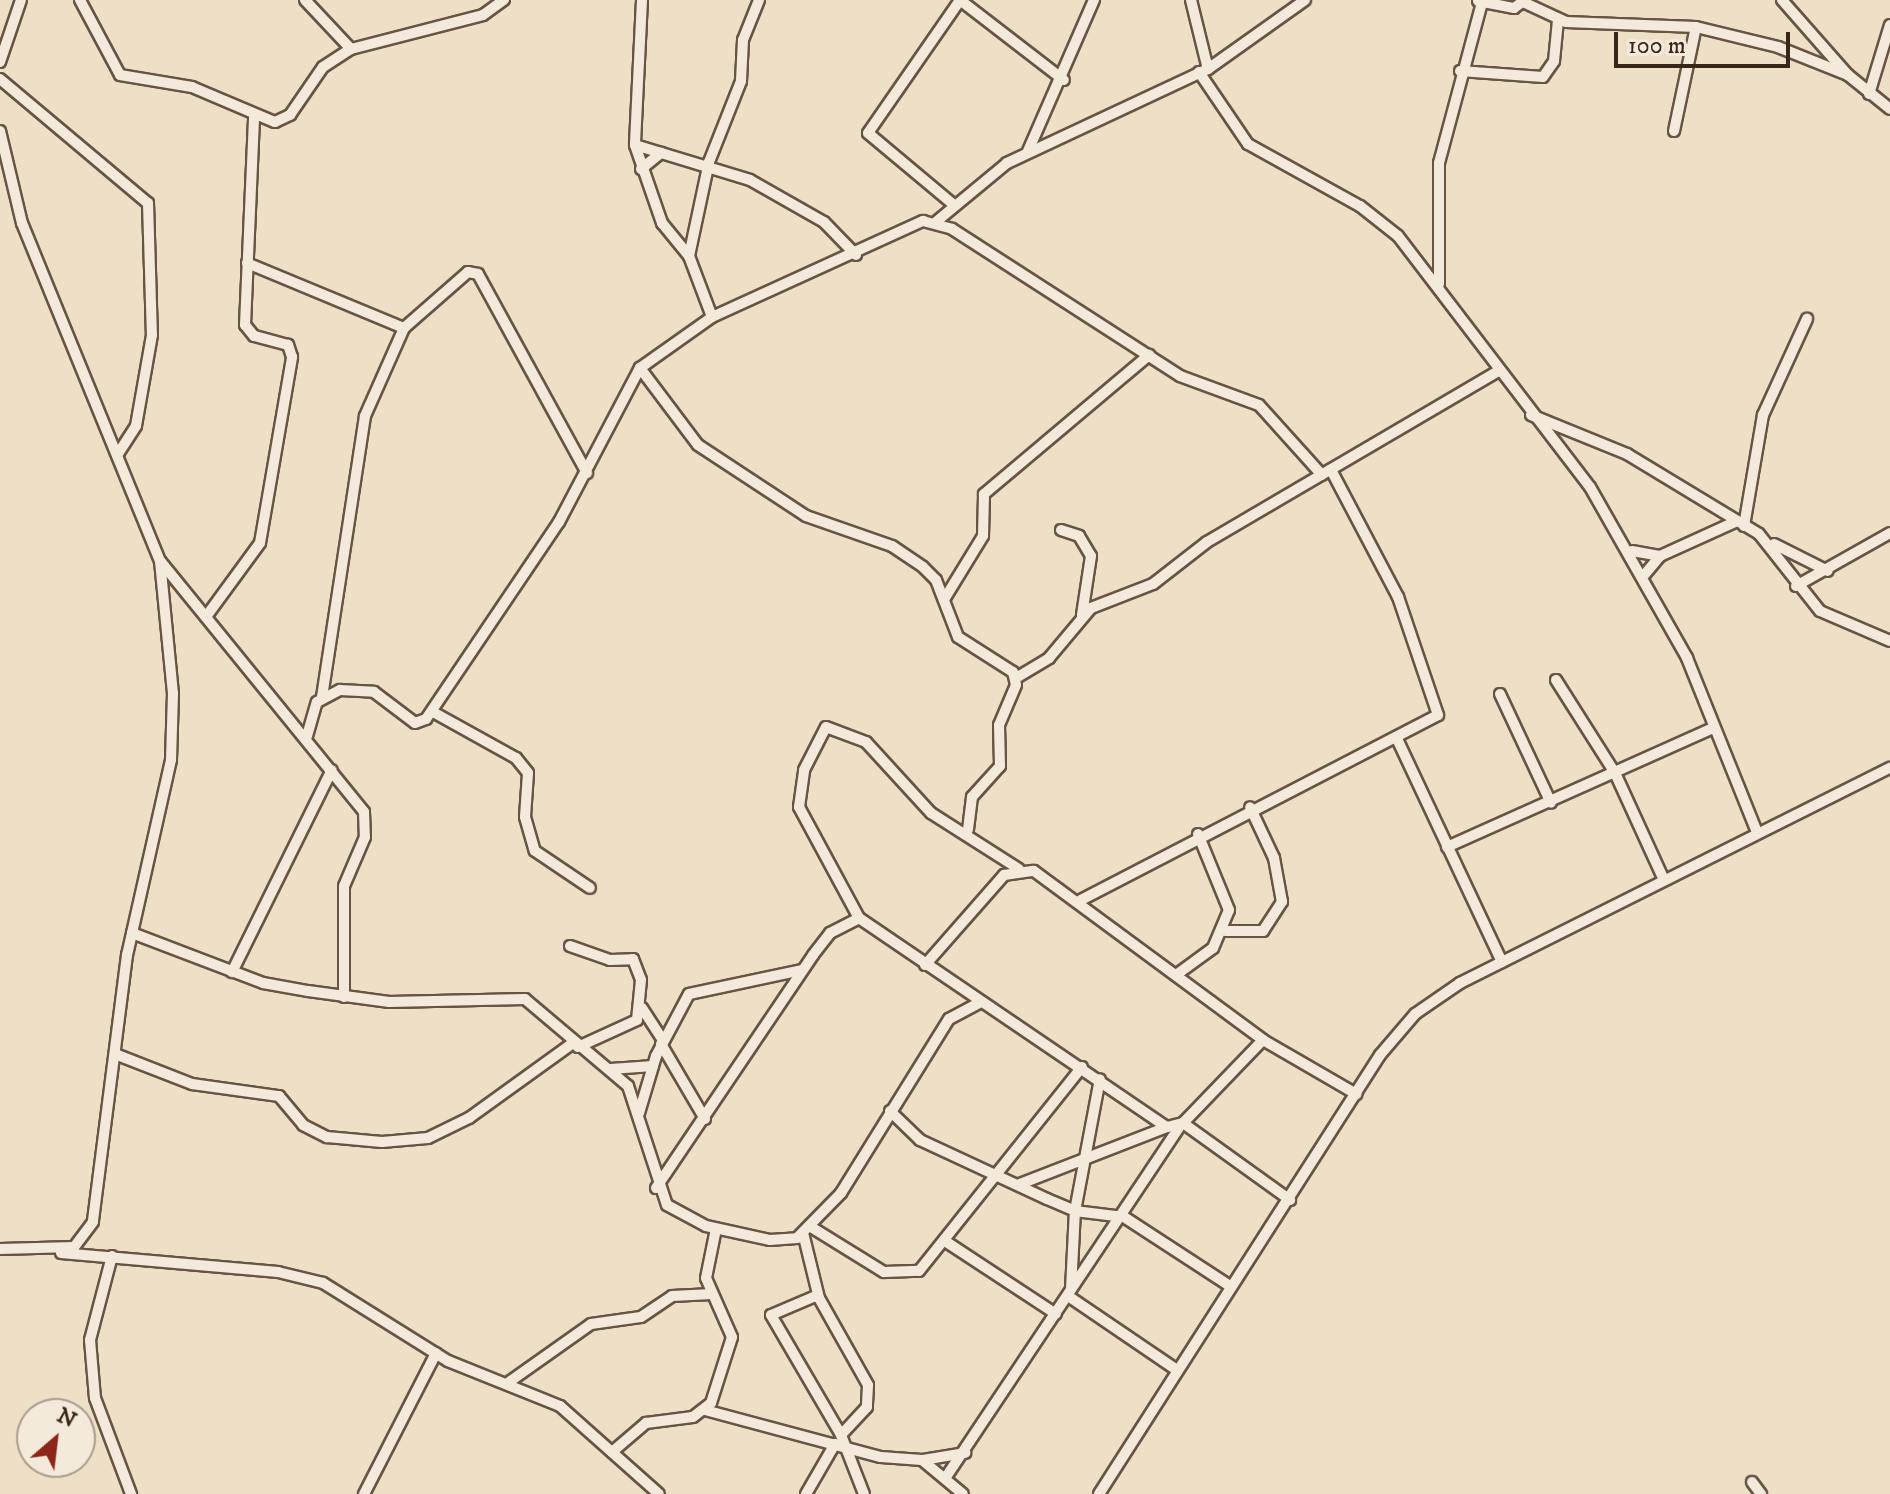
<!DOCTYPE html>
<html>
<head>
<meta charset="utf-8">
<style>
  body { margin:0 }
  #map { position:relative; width:1890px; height:1494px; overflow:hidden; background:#eedfc7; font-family:"IM FELL DW Pica",serif }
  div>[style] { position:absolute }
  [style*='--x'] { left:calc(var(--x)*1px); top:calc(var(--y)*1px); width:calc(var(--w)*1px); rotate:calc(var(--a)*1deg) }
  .roads { filter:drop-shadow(2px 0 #675444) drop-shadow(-2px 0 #675444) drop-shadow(0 2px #675444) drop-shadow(0 -2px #675444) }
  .street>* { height:10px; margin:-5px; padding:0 5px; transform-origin:5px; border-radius:5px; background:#f4eadb }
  span { translate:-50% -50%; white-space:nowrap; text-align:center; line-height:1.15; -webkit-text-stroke:6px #f4eadb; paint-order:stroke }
  .north { position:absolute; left:16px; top:1398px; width:80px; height:80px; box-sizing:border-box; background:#f4eadb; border:2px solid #aa9c8d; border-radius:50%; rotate:28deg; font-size:22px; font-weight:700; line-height:32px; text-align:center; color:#3a2619 }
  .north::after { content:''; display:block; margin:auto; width:28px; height:36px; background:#8f2418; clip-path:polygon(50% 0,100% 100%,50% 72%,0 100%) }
  .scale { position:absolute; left:1614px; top:32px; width:176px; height:36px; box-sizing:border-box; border:4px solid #3a2619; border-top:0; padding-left:10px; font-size:24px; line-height:28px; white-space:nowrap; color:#3a2619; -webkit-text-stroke:6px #f4eadb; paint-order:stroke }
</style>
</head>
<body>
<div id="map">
  <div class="roads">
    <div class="street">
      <i style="--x:80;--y:0;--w:85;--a:61.9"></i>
      <i style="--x:120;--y:75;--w:73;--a:9.5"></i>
      <i style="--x:192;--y:87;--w:90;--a:22.9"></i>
      <i style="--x:275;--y:122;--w:17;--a:-25"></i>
      <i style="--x:290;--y:115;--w:58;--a:-55.5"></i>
      <i style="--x:323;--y:67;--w:33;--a:-33"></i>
      <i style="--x:351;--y:49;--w:136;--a:-14.4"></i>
      <i style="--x:483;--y:15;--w:26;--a:-36"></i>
      <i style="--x:305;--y:0;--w:67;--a:46.8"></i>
      <i style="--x:642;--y:0;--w:145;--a:92.8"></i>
      <i style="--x:635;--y:145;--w:83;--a:70.9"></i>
      <i style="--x:662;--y:223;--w:43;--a:50.7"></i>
      <i style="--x:689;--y:256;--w:65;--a:69.3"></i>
      <i style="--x:960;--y:0;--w:131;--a:37.6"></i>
      <i style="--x:1191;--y:0;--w:71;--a:76.2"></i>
      <i style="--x:1782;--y:0;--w:100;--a:48.7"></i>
      <i style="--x:1848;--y:75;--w:54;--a:39"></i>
      <i style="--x:1478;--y:1;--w:37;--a:11"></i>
      <i style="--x:1514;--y:8;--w:14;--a:-36"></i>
      <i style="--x:1523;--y:2;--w:47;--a:24.9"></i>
      <i style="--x:1566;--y:22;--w:130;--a:2.2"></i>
      <i style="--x:1696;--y:27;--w:84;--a:13.7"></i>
      <i style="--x:1778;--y:47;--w:75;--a:21.8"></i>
      <i style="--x:0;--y:62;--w:65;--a:-71.3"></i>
      <i style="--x:1460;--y:71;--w:83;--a:4.1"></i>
      <i style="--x:1543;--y:77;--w:19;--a:-55"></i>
      <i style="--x:1554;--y:61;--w:41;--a:-84.4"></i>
      <i style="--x:1199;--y:72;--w:87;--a:55.8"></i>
      <i style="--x:1248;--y:144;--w:128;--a:29"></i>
      <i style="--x:1360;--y:206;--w:48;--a:38.3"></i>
      <i style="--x:1398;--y:236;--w:316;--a:52.6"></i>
      <i style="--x:1590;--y:487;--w:197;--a:60.4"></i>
      <i style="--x:1687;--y:658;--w:185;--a:68.1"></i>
      <i style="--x:0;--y:79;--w:193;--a:40"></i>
      <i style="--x:148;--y:203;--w:132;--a:88.3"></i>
      <i style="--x:152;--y:335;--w:92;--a:100"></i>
      <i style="--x:136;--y:426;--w:33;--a:123"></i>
      <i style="--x:1869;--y:94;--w:72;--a:-73.1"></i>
      <i style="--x:0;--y:131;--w:95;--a:76.6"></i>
      <i style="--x:22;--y:223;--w:365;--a:67.8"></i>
      <i style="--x:160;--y:561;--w:133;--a:84.4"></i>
      <i style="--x:173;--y:693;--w:67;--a:91.7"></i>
      <i style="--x:171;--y:760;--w:200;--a:102.7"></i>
      <i style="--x:127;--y:955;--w:269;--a:97.3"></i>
      <i style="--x:93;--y:1222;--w:31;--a:127"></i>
      <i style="--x:74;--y:1247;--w:74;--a:178.5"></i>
      <i style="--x:1674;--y:131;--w:106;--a:-78.1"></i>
      <i style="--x:635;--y:145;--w:120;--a:16.9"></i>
      <i style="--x:750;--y:180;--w:85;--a:29.6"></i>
      <i style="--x:824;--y:222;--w:46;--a:45.9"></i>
      <i style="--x:1028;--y:151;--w:165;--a:-66.4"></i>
      <i style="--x:641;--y:169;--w:26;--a:-39"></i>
      <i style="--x:954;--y:205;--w:112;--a:-140.1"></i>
      <i style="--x:868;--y:133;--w:162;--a:-55.3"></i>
      <i style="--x:937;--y:221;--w:91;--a:-39.6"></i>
      <i style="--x:1007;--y:163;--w:222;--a:-25.1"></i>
      <i style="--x:1208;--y:69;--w:119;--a:-35.4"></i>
      <i style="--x:689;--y:256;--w:96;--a:-78"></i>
      <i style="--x:709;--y:162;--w:87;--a:-68.4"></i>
      <i style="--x:741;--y:81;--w:41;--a:-87.2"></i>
      <i style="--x:743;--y:40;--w:43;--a:-68.2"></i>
      <i style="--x:247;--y:263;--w:170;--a:22.5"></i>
      <i style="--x:404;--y:328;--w:85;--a:-41.2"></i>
      <i style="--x:468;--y:272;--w:10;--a:11"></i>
      <i style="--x:478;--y:274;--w:227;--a:61.3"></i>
      <i style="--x:1439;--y:284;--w:121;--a:-90"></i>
      <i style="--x:1439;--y:163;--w:167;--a:-75"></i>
      <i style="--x:640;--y:368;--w:96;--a:53"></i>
      <i style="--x:698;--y:445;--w:129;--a:33.3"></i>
      <i style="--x:806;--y:516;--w:91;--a:19.2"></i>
      <i style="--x:892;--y:546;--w:37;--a:34"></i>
      <i style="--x:923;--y:567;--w:18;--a:45"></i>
      <i style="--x:936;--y:580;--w:61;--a:68.9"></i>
      <i style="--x:958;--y:637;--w:65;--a:32.5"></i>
      <i style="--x:1013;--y:672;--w:13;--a:77"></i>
      <i style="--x:1016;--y:685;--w:43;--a:113"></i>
      <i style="--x:999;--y:725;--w:41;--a:88.6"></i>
      <i style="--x:1000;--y:766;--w:42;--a:132.1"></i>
      <i style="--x:972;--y:797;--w:33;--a:97"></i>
      <i style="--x:1531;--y:415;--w:104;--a:22.1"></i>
      <i style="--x:1627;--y:454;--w:154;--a:31.2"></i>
      <i style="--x:1759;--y:534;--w:98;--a:51.6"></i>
      <i style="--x:1820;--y:611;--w:76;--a:23.2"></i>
      <i style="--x:1744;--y:526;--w:113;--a:-80.3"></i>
      <i style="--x:1763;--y:415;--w:106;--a:-65.4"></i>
      <i style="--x:1061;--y:530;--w:19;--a:18"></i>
      <i style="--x:1079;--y:536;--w:23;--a:59"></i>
      <i style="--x:1091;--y:556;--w:60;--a:98.7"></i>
      <i style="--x:1774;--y:544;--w:60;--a:26.6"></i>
      <i style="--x:1632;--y:551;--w:28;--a:10"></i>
      <i style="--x:161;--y:562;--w:322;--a:50.9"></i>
      <i style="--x:364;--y:812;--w:25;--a:88"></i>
      <i style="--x:365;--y:837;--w:53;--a:113.2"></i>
      <i style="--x:344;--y:886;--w:111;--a:90"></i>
      <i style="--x:1645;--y:574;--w:23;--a:-50"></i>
      <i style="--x:1660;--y:556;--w:82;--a:-24.4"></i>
      <i style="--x:1796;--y:586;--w:108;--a:-29.4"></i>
      <i style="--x:945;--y:598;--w:73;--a:-58.5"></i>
      <i style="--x:983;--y:536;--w:42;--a:-88.6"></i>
      <i style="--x:984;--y:494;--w:216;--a:-40.1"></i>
      <i style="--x:208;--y:614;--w:88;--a:-53.8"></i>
      <i style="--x:260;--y:543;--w:189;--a:-80.2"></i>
      <i style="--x:292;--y:357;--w:13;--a:-108"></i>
      <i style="--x:288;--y:345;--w:35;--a:-165"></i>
      <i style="--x:254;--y:336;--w:14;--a:-129"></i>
      <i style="--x:245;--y:325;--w:210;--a:-87.5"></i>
      <i style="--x:1016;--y:678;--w:39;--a:-31"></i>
      <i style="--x:1049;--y:658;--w:65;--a:-50"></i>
      <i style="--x:1091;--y:608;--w:66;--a:-21.2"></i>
      <i style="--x:1153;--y:584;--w:68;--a:-37.9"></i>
      <i style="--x:1207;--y:542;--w:338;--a:-30.4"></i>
      <i style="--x:1556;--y:680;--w:110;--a:57.6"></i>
      <i style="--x:1615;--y:773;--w:115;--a:65.4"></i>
      <i style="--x:1500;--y:694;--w:120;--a:64.9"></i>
      <i style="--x:322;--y:697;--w:284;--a:-81.3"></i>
      <i style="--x:365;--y:416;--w:96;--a:-66.1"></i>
      <i style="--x:433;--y:712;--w:95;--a:29"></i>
      <i style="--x:516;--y:758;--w:19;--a:51"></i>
      <i style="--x:528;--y:773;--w:44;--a:93.9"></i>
      <i style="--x:525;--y:817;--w:35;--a:74"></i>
      <i style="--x:535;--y:851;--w:66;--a:33.9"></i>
      <i style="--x:307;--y:736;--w:35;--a:-74"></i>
      <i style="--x:317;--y:702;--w:26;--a:-28"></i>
      <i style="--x:340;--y:690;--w:34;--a:3"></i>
      <i style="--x:374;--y:692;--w:51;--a:37.1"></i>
      <i style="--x:415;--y:723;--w:12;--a:-20"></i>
      <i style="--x:426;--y:719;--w:238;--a:-56"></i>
      <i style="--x:559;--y:522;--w:174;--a:-62.3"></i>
      <i style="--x:640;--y:368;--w:88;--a:-35.3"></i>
      <i style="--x:712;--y:317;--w:232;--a:-24.5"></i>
      <i style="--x:923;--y:221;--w:30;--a:15"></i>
      <i style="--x:952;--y:229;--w:271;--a:32.8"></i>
      <i style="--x:1180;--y:376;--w:84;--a:20.2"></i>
      <i style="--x:1259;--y:405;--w:94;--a:48"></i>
      <i style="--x:1398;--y:741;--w:244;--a:64.8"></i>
      <i style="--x:1447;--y:847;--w:291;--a:-24.1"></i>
      <i style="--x:1081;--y:900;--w:402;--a:-27.4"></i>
      <i style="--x:1438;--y:715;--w:125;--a:-108.7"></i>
      <i style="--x:1398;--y:597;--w:144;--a:-117.8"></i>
      <i style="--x:859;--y:918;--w:126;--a:-118.4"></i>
      <i style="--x:799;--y:807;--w:37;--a:-82"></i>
      <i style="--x:804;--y:770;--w:48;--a:-62.9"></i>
      <i style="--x:826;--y:727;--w:43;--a:20.6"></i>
      <i style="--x:866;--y:742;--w:96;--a:47.5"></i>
      <i style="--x:931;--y:813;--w:104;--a:32.5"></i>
      <i style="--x:1225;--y:931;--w:38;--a:0"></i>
      <i style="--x:1263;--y:931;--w:35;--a:-57"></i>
      <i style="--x:1282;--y:902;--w:45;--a:-100.3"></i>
      <i style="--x:1274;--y:858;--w:56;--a:-115.2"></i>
      <i style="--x:132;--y:933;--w:140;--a:20.9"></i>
      <i style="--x:263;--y:983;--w:46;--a:10.1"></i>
      <i style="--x:308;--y:991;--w:82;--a:7.7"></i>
      <i style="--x:389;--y:1002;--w:136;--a:-1.3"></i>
      <i style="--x:525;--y:999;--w:135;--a:40.2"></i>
      <i style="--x:628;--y:1086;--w:125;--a:71.9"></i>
      <i style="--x:667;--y:1205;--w:44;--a:28.3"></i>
      <i style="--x:706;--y:1226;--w:66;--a:12.3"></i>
      <i style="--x:770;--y:1240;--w:27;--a:-4"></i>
      <i style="--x:797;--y:1238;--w:63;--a:-45.6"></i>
      <i style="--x:841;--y:1193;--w:205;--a:-58.2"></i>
      <i style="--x:949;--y:1019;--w:34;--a:-28"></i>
      <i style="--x:570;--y:946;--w:42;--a:19.3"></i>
      <i style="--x:610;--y:960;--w:23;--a:-2"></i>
      <i style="--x:633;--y:959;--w:22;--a:69"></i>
      <i style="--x:641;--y:980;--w:40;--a:95.7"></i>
      <i style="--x:637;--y:1020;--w:65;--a:155.4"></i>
      <i style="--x:925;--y:965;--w:120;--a:-48.7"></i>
      <i style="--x:1004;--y:875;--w:30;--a:-8"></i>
      <i style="--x:1034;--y:871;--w:285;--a:36.4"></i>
      <i style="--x:1263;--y:1040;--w:108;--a:30.1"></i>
      <i style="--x:232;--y:972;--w:225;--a:-63.7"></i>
      <i style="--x:1176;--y:975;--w:46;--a:-36.1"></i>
      <i style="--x:1213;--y:948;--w:41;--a:-67.2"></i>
      <i style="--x:1229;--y:910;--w:82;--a:-112.2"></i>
      <i style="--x:642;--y:1008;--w:38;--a:57"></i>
      <i style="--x:661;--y:1044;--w:87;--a:59.6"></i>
      <i style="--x:115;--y:1054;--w:83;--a:21.3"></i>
      <i style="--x:192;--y:1084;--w:88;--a:7.9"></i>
      <i style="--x:279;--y:1096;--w:38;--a:50"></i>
      <i style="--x:303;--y:1125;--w:27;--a:27"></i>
      <i style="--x:327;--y:1137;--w:55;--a:5.2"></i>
      <i style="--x:382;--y:1142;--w:46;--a:-5"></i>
      <i style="--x:428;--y:1138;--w:46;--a:-26"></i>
      <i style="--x:469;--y:1118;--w:128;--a:-35.8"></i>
      <i style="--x:611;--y:1069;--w:42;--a:-4.1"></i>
      <i style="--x:890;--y:1111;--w:42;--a:44"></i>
      <i style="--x:920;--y:1140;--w:140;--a:24.9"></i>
      <i style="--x:1047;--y:1199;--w:30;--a:23"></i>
      <i style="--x:1075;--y:1211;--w:49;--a:7"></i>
      <i style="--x:1124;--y:1217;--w:126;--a:33.1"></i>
      <i style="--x:639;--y:1113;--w:59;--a:-73.4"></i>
      <i style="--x:656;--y:1056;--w:70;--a:-62"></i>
      <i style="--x:689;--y:994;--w:116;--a:-12"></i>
      <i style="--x:1183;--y:1123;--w:132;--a:35.7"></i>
      <i style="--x:1020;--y:1184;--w:158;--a:-21.2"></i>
      <i style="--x:656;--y:1188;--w:281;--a:-56"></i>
      <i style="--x:813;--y:955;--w:28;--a:-52"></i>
      <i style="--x:830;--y:933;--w:33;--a:-27"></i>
      <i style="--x:859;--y:918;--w:372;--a:34.2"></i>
      <i style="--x:1167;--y:1127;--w:16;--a:-14"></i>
      <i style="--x:1183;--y:1123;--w:115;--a:-46.1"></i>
      <i style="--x:811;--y:1227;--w:86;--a:31.7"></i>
      <i style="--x:884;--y:1272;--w:35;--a:-2"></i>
      <i style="--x:919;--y:1271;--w:261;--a:-51.4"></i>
      <i style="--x:803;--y:1233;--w:67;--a:76.2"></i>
      <i style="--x:819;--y:1298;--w:100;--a:60.6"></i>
      <i style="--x:868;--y:1385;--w:22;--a:93"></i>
      <i style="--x:867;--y:1407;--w:38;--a:133"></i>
      <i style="--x:948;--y:1243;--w:129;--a:33.3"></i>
      <i style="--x:61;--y:1253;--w:218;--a:5"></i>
      <i style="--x:278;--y:1272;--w:46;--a:13.7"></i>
      <i style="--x:323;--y:1283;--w:147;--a:32"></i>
      <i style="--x:448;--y:1361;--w:121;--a:21.9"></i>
      <i style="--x:560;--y:1406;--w:132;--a:41.6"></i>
      <i style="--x:112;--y:1256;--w:87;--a:104.7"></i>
      <i style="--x:90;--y:1340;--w:58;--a:85.1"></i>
      <i style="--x:95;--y:1398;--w:103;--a:69.4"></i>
      <i style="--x:1071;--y:1289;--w:78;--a:-87.1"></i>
      <i style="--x:1075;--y:1211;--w:134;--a:-79.3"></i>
      <i style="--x:818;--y:1295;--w:51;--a:156.9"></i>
      <i style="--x:771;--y:1315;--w:139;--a:59.7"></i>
      <i style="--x:841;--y:1435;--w:63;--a:68.7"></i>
      <i style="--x:1068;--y:1296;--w:128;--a:34.2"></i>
      <i style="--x:509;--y:1382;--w:100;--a:-35.3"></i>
      <i style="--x:591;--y:1324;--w:50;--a:-8"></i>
      <i style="--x:641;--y:1317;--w:37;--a:-34"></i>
      <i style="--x:672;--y:1296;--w:40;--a:-2.9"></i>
      <i style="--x:705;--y:1410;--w:182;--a:15"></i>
      <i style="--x:881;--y:1457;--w:41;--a:4.2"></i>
      <i style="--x:922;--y:1460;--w:53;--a:39.7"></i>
      <i style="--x:612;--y:1452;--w:45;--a:-40.5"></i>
      <i style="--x:646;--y:1423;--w:47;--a:-7.3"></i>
      <i style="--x:693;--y:1417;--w:23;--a:-38"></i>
      <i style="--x:711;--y:1403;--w:69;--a:-72.3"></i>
      <i style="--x:732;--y:1337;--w:64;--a:-113.8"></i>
      <i style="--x:706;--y:1278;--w:50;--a:-78.5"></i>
      <i style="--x:923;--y:1460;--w:43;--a:-9.5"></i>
      <i style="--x:946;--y:1477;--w:420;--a:-56.3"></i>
      <i style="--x:1752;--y:1482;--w:15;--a:53"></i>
      <i style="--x:364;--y:1494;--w:158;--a:-62.9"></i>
      <i style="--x:806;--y:1494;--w:58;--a:-59.9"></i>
      <i style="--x:1099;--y:1494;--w:521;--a:-57.38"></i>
      <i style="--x:1380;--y:1055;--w:54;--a:-49.5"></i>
      <i style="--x:1415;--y:1014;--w:55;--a:-34.6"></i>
      <i style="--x:1460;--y:983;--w:481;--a:-26.6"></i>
    </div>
  </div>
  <div class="north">N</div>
  <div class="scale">100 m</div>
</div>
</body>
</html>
